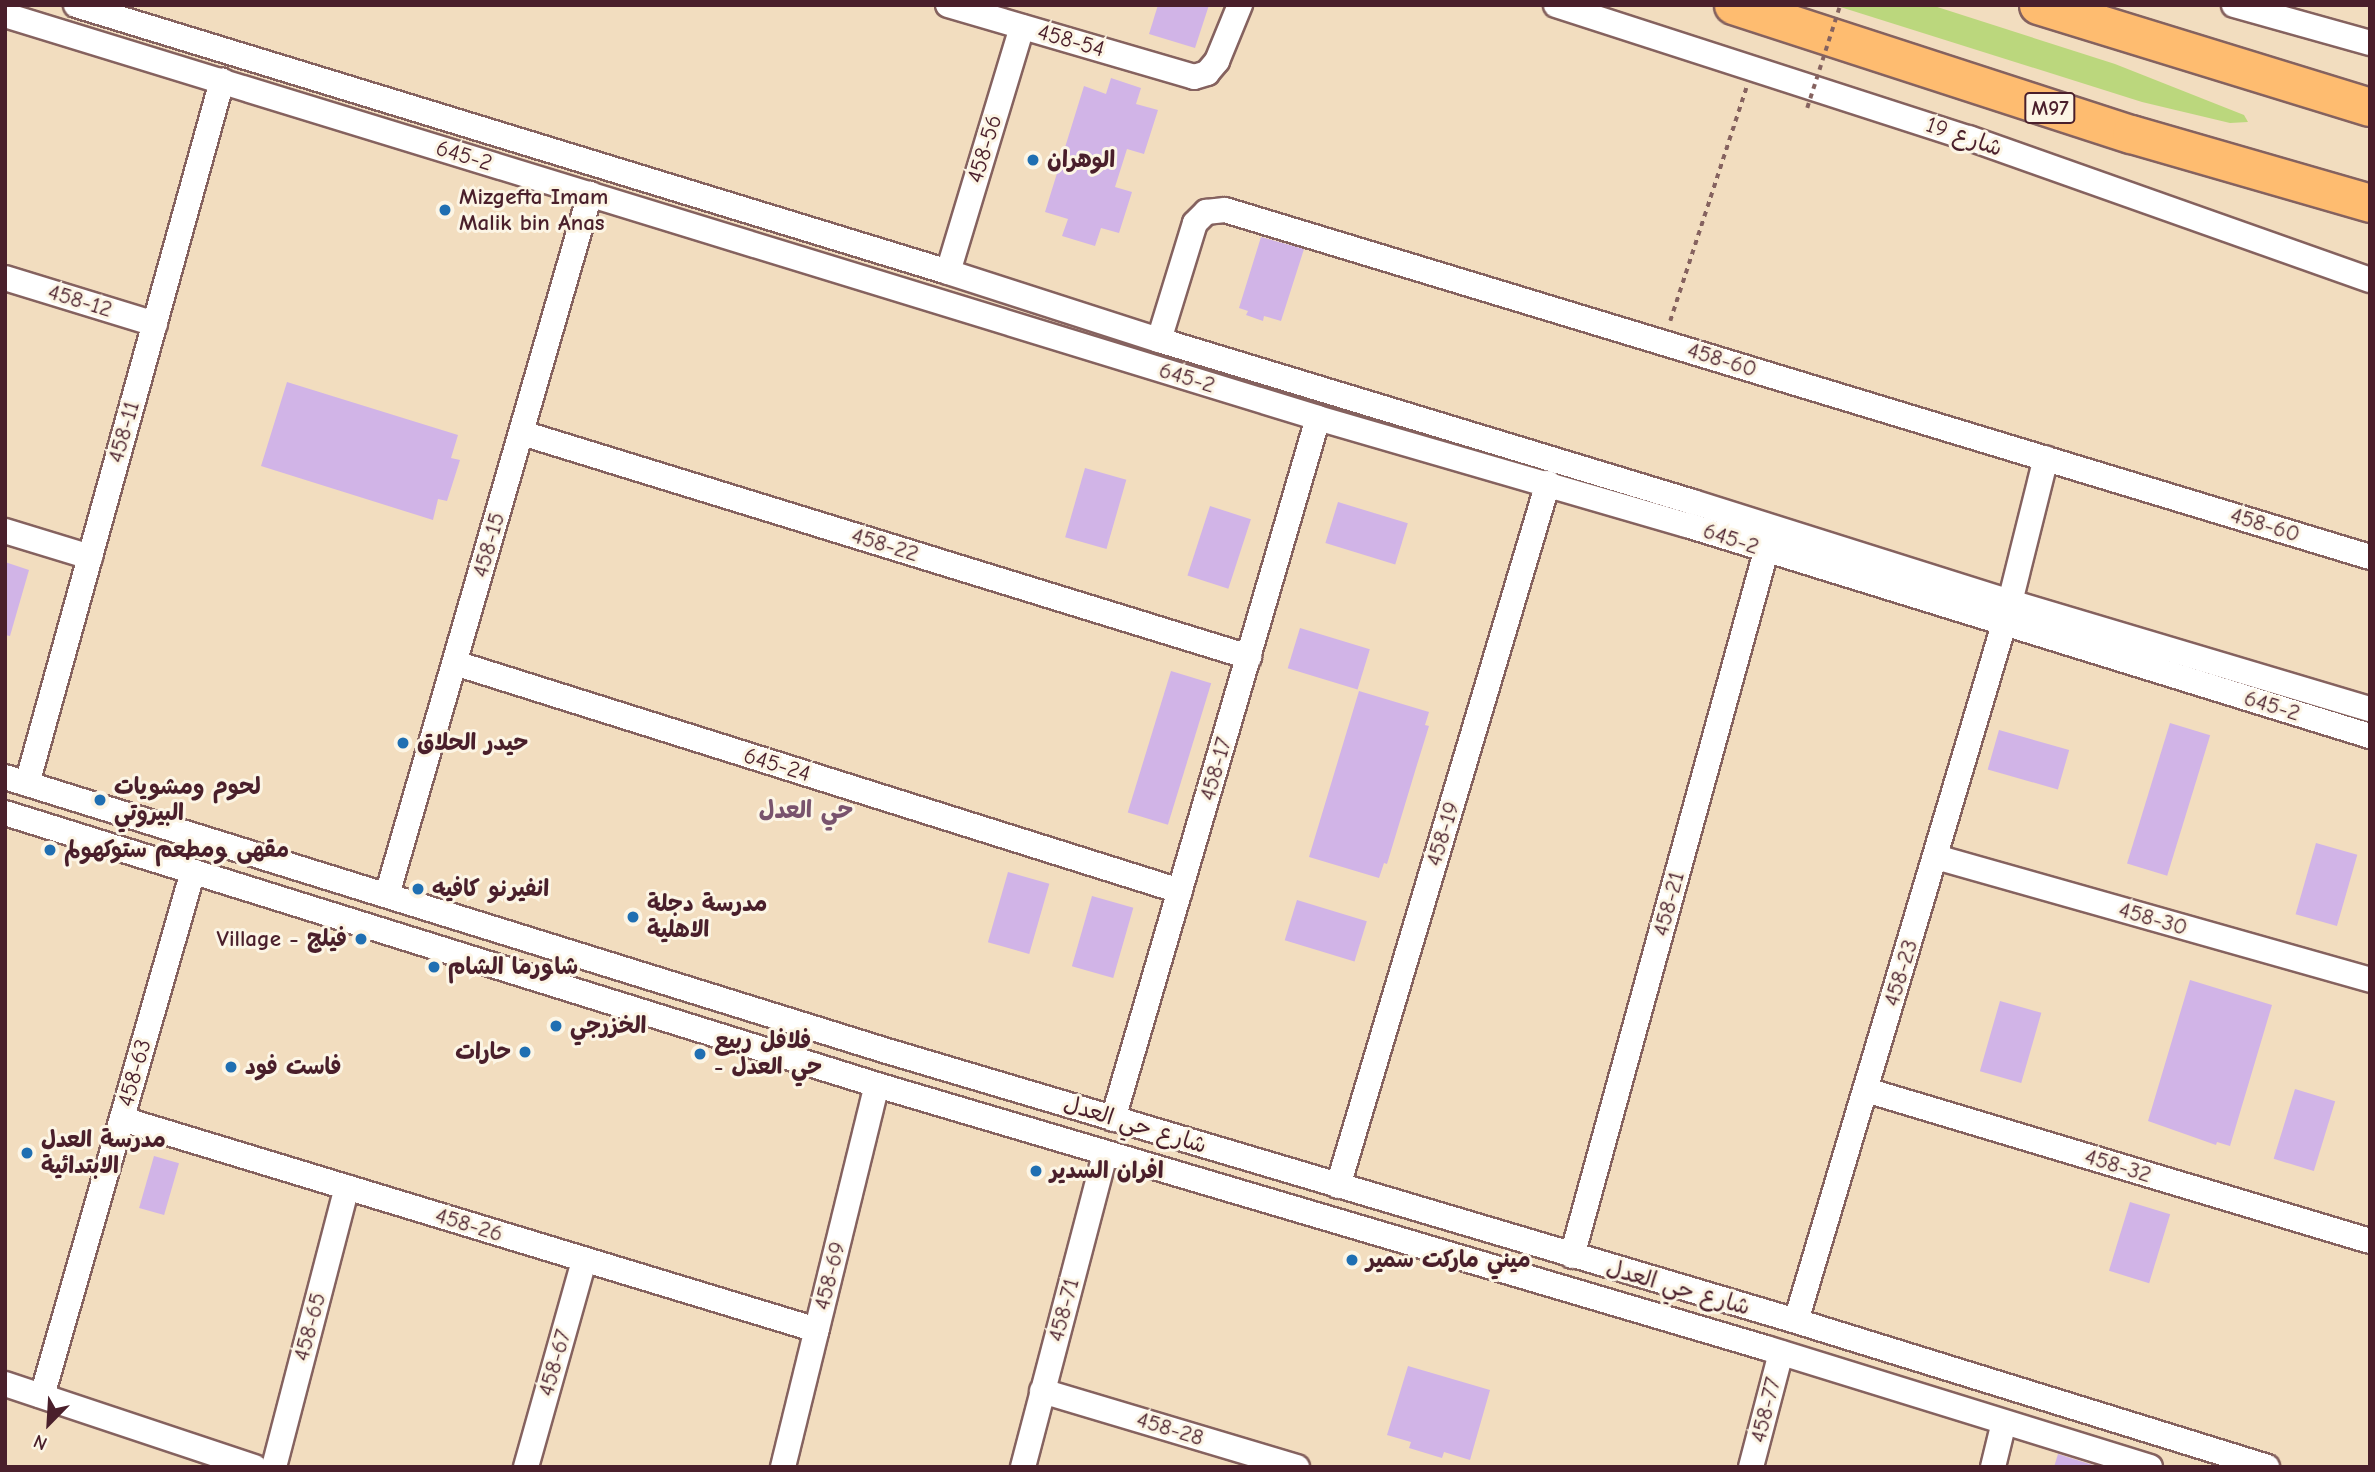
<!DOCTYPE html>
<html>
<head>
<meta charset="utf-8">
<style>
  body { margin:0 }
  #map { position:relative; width:2375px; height:1472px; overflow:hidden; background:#f2ddbf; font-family:"Comic Neue","Playpen Sans Arabic",sans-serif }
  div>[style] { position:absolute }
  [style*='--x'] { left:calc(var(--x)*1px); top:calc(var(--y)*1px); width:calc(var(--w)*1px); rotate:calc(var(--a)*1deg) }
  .green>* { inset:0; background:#bbd77d }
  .building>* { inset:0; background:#d1b4e7; transform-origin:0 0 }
  .path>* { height:3.5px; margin-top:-1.75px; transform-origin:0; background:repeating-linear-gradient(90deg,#85625f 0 5px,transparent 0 10px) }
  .roads { filter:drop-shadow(2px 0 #85625f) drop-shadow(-2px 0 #85625f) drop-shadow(0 2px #85625f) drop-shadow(0 -2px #85625f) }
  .minor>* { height:24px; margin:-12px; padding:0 12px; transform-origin:12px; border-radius:12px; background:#fff }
  .highway>* { height:37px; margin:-18.5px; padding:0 18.5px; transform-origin:18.5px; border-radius:18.5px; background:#febc70 }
  .path-bridge>* { height:3.5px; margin-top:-1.75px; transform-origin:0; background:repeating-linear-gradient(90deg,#85625f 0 5px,transparent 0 10px) }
  .dots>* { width:19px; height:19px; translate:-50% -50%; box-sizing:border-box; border:4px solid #fcf5e5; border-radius:50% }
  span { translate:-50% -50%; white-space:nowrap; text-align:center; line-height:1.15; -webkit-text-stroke:6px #fcf5e5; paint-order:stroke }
  .shield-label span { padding:2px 5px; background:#fcf5e5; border:2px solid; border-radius:5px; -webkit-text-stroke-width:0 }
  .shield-label { font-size:21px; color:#4a1f2b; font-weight:700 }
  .street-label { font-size:23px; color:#4a1f2b }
  .poi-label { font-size:23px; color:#4a1f2b; font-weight:700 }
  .left { translate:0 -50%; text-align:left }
  .right { translate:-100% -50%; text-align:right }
  .neighbourhood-label { font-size:24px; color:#79536d; font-weight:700 }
  .frame { position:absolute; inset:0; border:7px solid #4a1f2b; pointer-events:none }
  .north { position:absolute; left:14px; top:1388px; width:70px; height:70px; -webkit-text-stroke:5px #fcf5e5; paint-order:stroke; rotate:204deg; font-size:19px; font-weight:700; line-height:28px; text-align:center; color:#4a1f2b }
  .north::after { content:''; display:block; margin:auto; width:24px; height:32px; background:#4a1f2b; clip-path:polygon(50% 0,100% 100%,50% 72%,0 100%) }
</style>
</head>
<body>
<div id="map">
  <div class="green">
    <i style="clip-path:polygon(1834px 5px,1931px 5px,2115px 64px,2244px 115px,2248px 122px,2230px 123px,2142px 102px)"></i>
  </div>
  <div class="building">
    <i style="clip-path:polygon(1158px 5px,1209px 5px,1195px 48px,1149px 34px)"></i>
    <i style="clip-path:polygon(1111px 78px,1141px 88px,1136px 104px,1158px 110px,1144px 154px,1127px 149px,1115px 187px,1132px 192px,1119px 233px,1101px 228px,1095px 246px,1062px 236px,1068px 219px,1045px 212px,1084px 86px,1106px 94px)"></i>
    <i style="clip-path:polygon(1261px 237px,1304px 249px,1281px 321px,1264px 316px,1263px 321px,1246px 315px,1248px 311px,1239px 308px)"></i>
    <i style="clip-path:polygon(287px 382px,458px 435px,451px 458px,460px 460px,447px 501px,438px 499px,433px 520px,261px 466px)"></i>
    <i style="left:1085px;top:468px;width:43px;height:72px;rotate:16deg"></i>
    <i style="left:1338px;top:502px;width:73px;height:43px;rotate:17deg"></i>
    <i style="left:1210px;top:506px;width:43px;height:73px;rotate:18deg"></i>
    <i style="clip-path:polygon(5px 562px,29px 570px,10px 636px,5px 635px)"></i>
    <i style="left:1300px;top:628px;width:73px;height:42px;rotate:17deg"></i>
    <i style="left:1171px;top:671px;width:42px;height:148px;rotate:17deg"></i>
    <i style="clip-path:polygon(1359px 691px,1429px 712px,1425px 725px,1429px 726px,1416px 768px,1387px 864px,1384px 863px,1379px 878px,1309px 857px)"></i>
    <i style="left:2170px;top:723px;width:42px;height:147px;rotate:17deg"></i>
    <i style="left:1999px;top:730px;width:73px;height:41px;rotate:16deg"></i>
    <i style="left:2316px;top:843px;width:43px;height:74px;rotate:16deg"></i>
    <i style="left:1008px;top:872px;width:43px;height:73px;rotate:16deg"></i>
    <i style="left:1092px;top:896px;width:43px;height:73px;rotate:16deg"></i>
    <i style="left:1297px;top:900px;width:73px;height:42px;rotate:17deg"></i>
    <i style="clip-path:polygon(2190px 980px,2272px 1005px,2230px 1146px,2217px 1142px,2216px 1145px,2148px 1121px)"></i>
    <i style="left:2000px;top:1001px;width:43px;height:73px;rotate:16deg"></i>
    <i style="left:2295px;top:1089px;width:42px;height:73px;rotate:17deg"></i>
    <i style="left:154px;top:1156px;width:26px;height:54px;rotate:16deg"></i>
    <i style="left:2130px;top:1202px;width:42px;height:72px;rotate:17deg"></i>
    <i style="clip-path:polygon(1408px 1366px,1490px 1390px,1470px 1460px,1444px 1452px,1442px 1458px,1409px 1448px,1411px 1442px,1387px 1435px)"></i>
    <i style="clip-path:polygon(2058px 1454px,2099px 1467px,2054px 1467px)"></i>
  </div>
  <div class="path">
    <i style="--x:1670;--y:321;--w:245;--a:-71.9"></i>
  </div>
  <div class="roads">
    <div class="minor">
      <i style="--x:76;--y:5;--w:912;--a:17.02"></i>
      <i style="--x:948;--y:272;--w:222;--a:17.9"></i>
      <i style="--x:1159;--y:340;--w:558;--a:16.88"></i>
      <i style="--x:1693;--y:502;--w:332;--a:17.5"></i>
      <i style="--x:2010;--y:602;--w:376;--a:16.6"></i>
      <i style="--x:948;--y:5;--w:256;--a:16.3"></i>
      <i style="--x:1194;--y:77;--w:14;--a:-17"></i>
      <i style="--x:1207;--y:73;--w:16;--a:-50"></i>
      <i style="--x:1217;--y:61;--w:61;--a:-67.7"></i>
      <i style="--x:1556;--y:5;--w:434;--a:17.9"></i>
      <i style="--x:1969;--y:138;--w:425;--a:19.5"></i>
      <i style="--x:2234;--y:5;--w:141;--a:15.6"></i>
      <i style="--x:5;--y:15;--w:1373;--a:17.06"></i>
      <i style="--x:1318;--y:418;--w:384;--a:16.2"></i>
      <i style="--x:1687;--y:525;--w:715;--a:17.17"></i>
      <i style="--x:948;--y:272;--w:256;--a:-73.2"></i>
      <i style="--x:5;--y:278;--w:157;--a:17"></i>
      <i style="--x:1159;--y:340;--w:122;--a:-72.9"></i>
      <i style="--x:1195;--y:223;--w:16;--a:-45"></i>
      <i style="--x:1206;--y:212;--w:19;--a:-6"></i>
      <i style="--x:1225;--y:210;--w:1196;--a:16.86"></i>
      <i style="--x:522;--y:433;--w:761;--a:17.12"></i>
      <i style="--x:5;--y:531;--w:89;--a:17"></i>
      <i style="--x:2010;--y:602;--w:148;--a:-76"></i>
      <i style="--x:455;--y:663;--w:760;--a:17.46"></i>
      <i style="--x:5;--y:777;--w:924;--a:17.26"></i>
      <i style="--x:887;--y:1051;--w:948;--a:16.54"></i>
      <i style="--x:1796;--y:1321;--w:493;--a:17.2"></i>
      <i style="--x:27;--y:784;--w:730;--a:-74.5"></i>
      <i style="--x:5;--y:813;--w:913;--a:17.32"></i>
      <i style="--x:877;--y:1085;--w:927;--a:16.48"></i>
      <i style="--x:1766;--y:1348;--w:402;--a:17.2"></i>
      <i style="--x:1936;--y:857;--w:451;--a:15.8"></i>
      <i style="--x:387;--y:895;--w:730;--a:-73.85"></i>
      <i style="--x:1866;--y:1090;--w:526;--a:16.68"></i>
      <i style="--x:122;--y:1119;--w:726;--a:16.89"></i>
      <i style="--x:1113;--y:1119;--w:730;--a:-73.7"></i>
      <i style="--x:1338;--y:1186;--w:734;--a:-73.37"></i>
      <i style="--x:1572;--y:1256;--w:731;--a:-74.61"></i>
      <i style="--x:1796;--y:1321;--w:727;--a:-73.38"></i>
      <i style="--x:5;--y:1384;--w:263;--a:18.4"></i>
      <i style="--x:1042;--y:1391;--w:266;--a:16.6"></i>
      <i style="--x:42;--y:1396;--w:546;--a:-73.95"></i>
      <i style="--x:274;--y:1467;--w:289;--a:-75.4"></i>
      <i style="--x:526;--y:1467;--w:215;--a:-74.3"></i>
      <i style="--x:783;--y:1467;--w:393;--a:-76.2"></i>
      <i style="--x:1023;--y:1467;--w:324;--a:-75.3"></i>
      <i style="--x:1751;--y:1467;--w:118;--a:-75.3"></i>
      <i style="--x:1993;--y:1467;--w:46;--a:-76.3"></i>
    </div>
    <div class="highway">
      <i style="--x:1733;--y:5;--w:418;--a:18"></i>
      <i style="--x:2131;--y:134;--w:249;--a:16.1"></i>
      <i style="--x:2038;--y:5;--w:347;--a:17.1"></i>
    </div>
  </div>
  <div class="path-bridge">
    <i style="--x:1807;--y:108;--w:108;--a:-72.2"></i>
  </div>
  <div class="dots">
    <i style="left:1033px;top:160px;background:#1f6fb2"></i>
    <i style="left:445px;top:210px;background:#1f6fb2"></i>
    <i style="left:403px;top:743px;background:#1f6fb2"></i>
    <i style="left:100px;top:800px;background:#1f6fb2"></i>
    <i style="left:50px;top:850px;background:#1f6fb2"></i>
    <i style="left:418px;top:889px;background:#1f6fb2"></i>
    <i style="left:633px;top:917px;background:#1f6fb2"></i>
    <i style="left:361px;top:939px;background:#1f6fb2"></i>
    <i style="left:434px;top:967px;background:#1f6fb2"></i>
    <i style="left:556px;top:1026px;background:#1f6fb2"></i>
    <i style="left:525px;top:1052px;background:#1f6fb2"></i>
    <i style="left:700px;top:1054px;background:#1f6fb2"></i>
    <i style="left:231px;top:1067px;background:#1f6fb2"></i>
    <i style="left:27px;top:1153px;background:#1f6fb2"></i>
    <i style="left:1036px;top:1171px;background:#1f6fb2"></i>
    <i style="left:1352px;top:1260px;background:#1f6fb2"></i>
  </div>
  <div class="shield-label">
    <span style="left:2050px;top:108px">M97</span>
  </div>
  <div class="street-label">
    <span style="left:1071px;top:41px;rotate:16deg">458-54</span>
    <span style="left:1964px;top:137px;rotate:19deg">شارع 19</span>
    <span style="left:985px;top:149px;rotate:-73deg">458-56</span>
    <span style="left:464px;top:156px;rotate:17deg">645-2</span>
    <span style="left:80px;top:301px;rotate:17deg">458-12</span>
    <span style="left:1722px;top:360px;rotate:17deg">458-60</span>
    <span style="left:1187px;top:378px;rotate:17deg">645-2</span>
    <span style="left:124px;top:432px;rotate:-74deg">458-11</span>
    <span style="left:2265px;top:525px;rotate:17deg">458-60</span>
    <span style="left:1731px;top:539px;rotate:18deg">645-2</span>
    <span style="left:489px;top:545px;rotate:-74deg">458-15</span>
    <span style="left:885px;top:545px;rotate:17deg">458-22</span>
    <span style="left:2272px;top:706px;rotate:17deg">645-2</span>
    <span style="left:777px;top:765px;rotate:17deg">645-24</span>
    <span style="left:1216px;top:769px;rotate:-74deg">458-17</span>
    <span style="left:1443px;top:834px;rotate:-73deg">458-19</span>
    <span style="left:1669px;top:904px;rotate:-75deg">458-21</span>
    <span style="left:2153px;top:919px;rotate:16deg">458-30</span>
    <span style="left:1901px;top:973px;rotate:-73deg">458-23</span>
    <span style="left:135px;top:1073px;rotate:-74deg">458-63</span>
    <span style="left:1135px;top:1125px;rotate:17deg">شارع حي العدل</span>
    <span style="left:2118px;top:1166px;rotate:17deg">458-32</span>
    <span style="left:469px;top:1225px;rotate:17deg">458-26</span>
    <span style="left:830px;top:1276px;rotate:-76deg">458-69</span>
    <span style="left:1678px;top:1288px;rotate:16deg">شارع حي العدل</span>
    <span style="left:1064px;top:1310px;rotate:-75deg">458-71</span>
    <span style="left:310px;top:1327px;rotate:-75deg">458-65</span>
    <span style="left:555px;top:1363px;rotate:-74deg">458-67</span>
    <span style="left:1766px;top:1410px;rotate:-76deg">458-77</span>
    <span style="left:1170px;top:1429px;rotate:17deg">458-28</span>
  </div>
  <div class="poi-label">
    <span class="left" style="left:1047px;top:160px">الوهران</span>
    <span class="left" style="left:459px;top:210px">Mizgefta Imam<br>Malik bin Anas</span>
    <span class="left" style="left:417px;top:743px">حيدر الحلاق</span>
    <span class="left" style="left:114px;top:800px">لحوم ومشويات<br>البيروتي</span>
    <span class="left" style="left:64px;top:850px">مقهى ومطعم ستوكهولم</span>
    <span class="left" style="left:432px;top:889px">انفيرنو كافيه</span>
    <span class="left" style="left:647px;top:917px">مدرسة دجلة<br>الاهلية</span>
    <span class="right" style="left:347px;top:939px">Village - فيلج</span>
    <span class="left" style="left:448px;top:967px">شاورما الشام</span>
    <span class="left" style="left:570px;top:1026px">الخزرجي</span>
    <span class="left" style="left:714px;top:1054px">فلافل ربيع<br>- حي العدل</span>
    <span class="right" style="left:511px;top:1052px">حارات</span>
    <span class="left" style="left:245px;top:1067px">فاست فود</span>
    <span class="left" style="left:41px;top:1153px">مدرسة العدل<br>الابتدائية</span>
    <span class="left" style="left:1050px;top:1171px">افران السدير</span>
    <span class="left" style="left:1366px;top:1260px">ميني ماركت سمير</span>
  </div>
  <div class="neighbourhood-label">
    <span style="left:806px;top:811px">حي العدل</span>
  </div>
  <div class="frame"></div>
  <div class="north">N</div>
</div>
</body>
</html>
